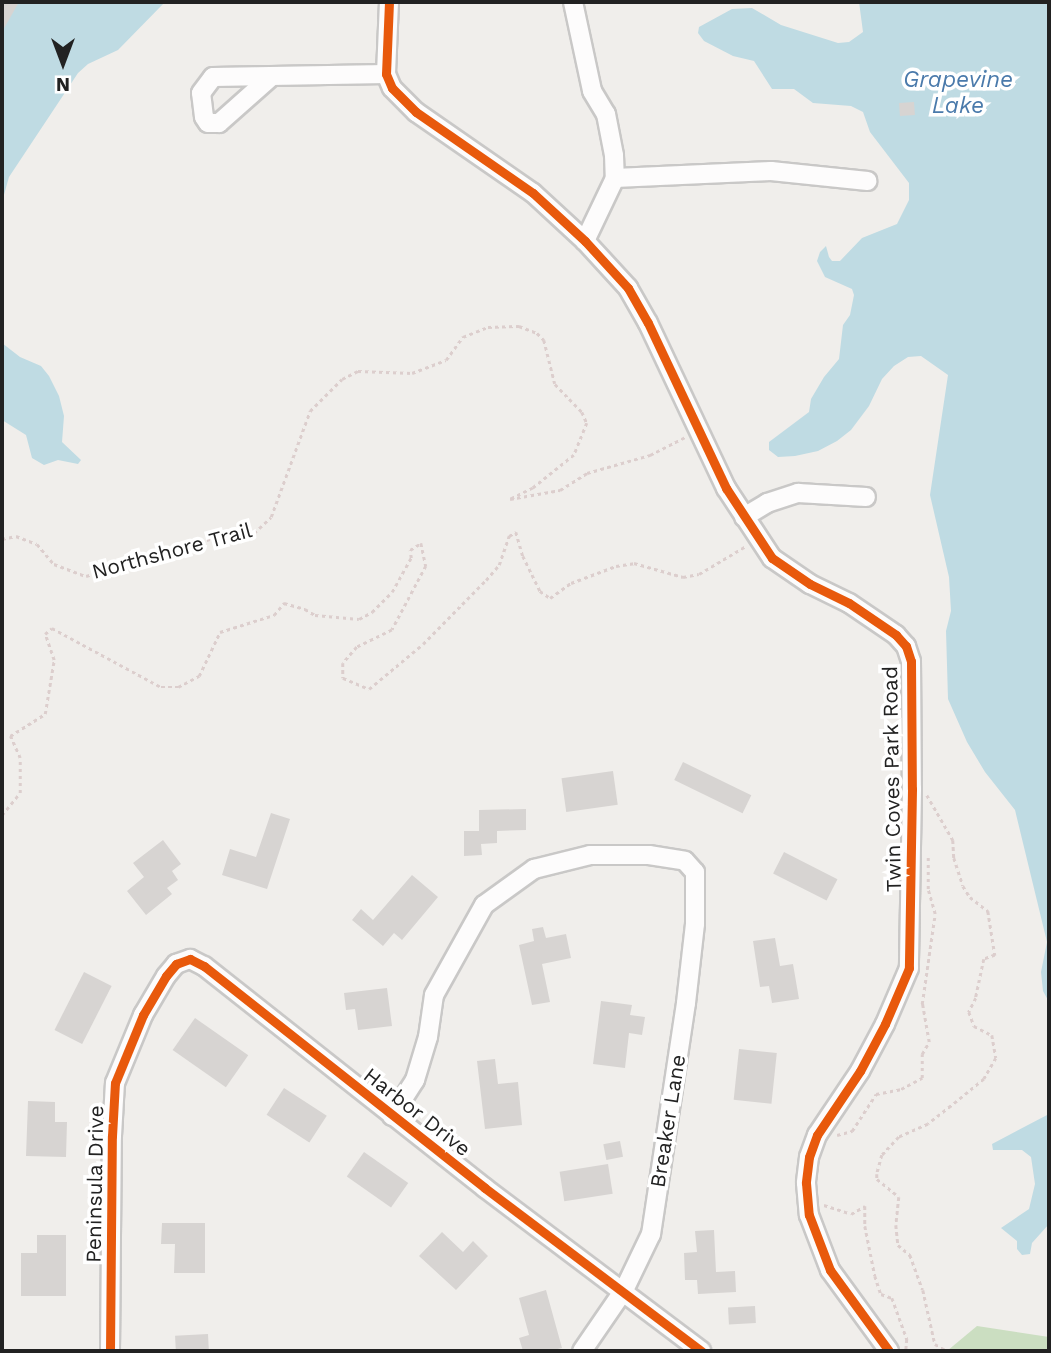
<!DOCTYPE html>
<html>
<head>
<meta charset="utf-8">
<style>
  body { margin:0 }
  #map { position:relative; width:1051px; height:1353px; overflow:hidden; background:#f0eeeb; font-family:"Work Sans",sans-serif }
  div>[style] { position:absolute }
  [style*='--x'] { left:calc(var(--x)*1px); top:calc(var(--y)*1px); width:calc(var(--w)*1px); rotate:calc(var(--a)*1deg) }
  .forest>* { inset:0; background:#cbdec1 }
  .water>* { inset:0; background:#bfdbe3 }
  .building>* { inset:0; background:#d7d4d2; transform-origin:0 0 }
  .path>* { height:2.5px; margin-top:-1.25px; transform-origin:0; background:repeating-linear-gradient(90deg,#dccecd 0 3.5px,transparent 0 7px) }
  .roads { filter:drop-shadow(2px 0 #c9c8c7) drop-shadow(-2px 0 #c9c8c7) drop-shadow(0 2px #c9c8c7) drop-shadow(0 -2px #c9c8c7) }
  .minor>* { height:18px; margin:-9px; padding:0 9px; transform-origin:9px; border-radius:9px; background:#fdfcfc }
  .cycleway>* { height:9px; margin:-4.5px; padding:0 4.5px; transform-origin:4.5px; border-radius:4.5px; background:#e8590c }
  span { translate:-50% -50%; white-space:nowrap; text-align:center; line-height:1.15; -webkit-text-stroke:7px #fff; paint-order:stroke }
  .street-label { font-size:21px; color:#222 }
  .water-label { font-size:23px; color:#4a7aab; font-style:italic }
  .frame { position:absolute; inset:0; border:4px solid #222; pointer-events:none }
  .north { position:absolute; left:28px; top:28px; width:70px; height:70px; -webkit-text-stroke:5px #fff; paint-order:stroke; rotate:180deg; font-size:19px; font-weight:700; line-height:28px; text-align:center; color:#222 }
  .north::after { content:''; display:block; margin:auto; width:24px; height:32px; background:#222; clip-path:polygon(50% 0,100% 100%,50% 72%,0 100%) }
</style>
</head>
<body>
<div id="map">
  <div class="forest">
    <i style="clip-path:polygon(977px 1326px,1049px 1337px,1049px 1351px,947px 1351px)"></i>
  </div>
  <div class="water">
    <i style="clip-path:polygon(2px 2px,165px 2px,118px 50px,88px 64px,78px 73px,9px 177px,2px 202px)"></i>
    <i style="clip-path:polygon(859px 2px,1049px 2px,1049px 1002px,1043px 991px,1041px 972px,1047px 942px,1015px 810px,985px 772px,967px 742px,948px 699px,946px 631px,951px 611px,949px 577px,930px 495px,948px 375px,921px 356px,908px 357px,894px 366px,882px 379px,869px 406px,851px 430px,837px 441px,818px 451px,795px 456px,778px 457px,769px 450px,769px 442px,809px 412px,811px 399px,824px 377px,839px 359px,843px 325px,850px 315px,854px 295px,852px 289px,825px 277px,817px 261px,820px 252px,826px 246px,829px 257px,832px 261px,840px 261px,862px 238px,897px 224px,909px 200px,909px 183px,870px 132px,863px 112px,851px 106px,813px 103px,794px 89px,772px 89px,754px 61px,733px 56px,704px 41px,698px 33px,699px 27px,732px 9px,752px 8px,781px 25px,838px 43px,849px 42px,863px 32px)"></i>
    <i style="clip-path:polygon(2px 343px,20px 357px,41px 366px,49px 376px,59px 396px,64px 416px,62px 442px,81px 460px,78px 464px,58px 460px,44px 465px,32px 458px,26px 435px,2px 420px)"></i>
    <i style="clip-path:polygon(1049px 1114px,1049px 1224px,1032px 1243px,1030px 1254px,1022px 1255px,1017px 1249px,1017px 1241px,1001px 1228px,1029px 1209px,1035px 1184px,1031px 1157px,1022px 1150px,993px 1150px,992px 1144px)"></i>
  </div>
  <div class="building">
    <i style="clip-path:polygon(2px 2px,19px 2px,2px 32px)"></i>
    <i style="left:914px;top:102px;width:13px;height:15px;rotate:86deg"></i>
    <i style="left:683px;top:762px;width:76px;height:20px;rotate:26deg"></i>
    <i style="left:613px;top:771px;width:34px;height:52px;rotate:82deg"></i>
    <i style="clip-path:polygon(526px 809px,526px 830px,497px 831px,497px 843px,481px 844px,482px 855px,464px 856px,464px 831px,479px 831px,479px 810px)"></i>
    <i style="clip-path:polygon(271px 813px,290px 819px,267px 889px,222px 875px,230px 849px,256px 857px)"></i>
    <i style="clip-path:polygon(163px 840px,181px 864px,172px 871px,178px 880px,167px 888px,172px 894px,146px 915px,127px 891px,144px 877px,133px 863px)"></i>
    <i style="left:784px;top:852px;width:60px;height:24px;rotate:27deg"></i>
    <i style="clip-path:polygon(412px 875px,438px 897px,402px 940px,394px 933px,383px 946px,352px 920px,361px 909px,373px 920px)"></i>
    <i style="clip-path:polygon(543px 927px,546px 938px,566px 934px,571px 958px,542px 964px,550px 1002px,532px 1005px,519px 945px,534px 941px,532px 929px)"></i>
    <i style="clip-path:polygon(775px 938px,780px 966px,793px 964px,799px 999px,772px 1003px,769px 986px,760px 987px,753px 941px)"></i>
    <i style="left:84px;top:972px;width:31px;height:65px;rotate:27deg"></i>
    <i style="clip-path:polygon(387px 988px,392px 1026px,358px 1030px,355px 1009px,346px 1010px,344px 993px)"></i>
    <i style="clip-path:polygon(601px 1001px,632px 1005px,630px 1015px,645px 1017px,642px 1035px,629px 1033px,625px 1068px,593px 1064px)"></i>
    <i style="left:195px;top:1018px;width:65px;height:39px;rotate:35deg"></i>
    <i style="left:739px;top:1049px;width:38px;height:51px;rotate:6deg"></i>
    <i style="clip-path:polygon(495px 1059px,498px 1084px,518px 1082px,522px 1125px,485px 1129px,477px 1061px)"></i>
    <i style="left:284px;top:1088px;width:51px;height:32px;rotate:33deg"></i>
    <i style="clip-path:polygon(28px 1101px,55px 1102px,55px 1122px,67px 1122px,66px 1157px,26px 1156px)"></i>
    <i style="left:620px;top:1141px;width:16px;height:17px;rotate:79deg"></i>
    <i style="left:364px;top:1152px;width:54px;height:30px;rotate:35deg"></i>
    <i style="left:608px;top:1164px;width:30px;height:49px;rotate:81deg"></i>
    <i style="clip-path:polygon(162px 1223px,205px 1223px,205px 1273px,174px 1273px,175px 1244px,161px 1244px)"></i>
    <i style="clip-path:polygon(714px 1230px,716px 1272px,735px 1271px,736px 1292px,698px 1294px,697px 1280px,685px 1280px,684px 1253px,697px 1252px,695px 1231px)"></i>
    <i style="clip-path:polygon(442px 1232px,463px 1252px,473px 1241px,488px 1256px,456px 1290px,419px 1256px)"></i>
    <i style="clip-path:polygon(37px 1235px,66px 1235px,66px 1296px,21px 1296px,21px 1253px,37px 1253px)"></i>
    <i style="clip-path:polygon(546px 1290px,562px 1348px,549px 1351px,523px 1351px,519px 1338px,529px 1335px,519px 1298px)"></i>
    <i style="left:755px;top:1306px;width:17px;height:27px;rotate:87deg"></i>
    <i style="left:208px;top:1334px;width:17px;height:33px;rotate:87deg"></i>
  </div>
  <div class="path">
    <i style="--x:2;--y:539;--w:14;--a:-12"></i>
    <i style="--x:16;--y:536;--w:22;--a:21"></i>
    <i style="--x:37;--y:544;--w:26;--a:50"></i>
    <i style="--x:54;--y:564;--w:34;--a:21"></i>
    <i style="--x:86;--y:576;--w:137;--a:-16.6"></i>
    <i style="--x:217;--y:537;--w:37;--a:-6"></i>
    <i style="--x:254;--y:533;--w:23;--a:-43"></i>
    <i style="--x:271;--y:517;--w:113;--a:-69.8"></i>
    <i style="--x:310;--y:411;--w:45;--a:-45"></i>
    <i style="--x:342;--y:379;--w:18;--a:-27"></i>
    <i style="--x:358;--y:371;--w:54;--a:2.1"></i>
    <i style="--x:412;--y:373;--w:36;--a:-21"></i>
    <i style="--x:446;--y:360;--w:29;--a:-54"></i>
    <i style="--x:463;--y:337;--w:27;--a:-22"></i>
    <i style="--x:488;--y:327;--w:31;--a:-2"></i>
    <i style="--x:519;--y:326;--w:19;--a:21"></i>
    <i style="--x:537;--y:333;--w:10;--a:45"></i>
    <i style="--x:544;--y:340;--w:45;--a:76"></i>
    <i style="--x:555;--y:384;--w:39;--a:46"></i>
    <i style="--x:582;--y:412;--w:12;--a:66"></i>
    <i style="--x:587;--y:423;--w:35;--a:112"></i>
    <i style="--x:574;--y:455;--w:53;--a:141.2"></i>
    <i style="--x:533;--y:488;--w:25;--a:154"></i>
    <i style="--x:510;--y:499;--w:51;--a:-10.2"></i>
    <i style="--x:560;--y:490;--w:32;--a:-32"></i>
    <i style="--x:587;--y:473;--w:66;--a:-15.9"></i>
    <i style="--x:650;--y:455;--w:39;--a:-27"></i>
    <i style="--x:927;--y:795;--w:52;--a:60"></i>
    <i style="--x:953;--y:840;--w:18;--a:87"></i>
    <i style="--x:954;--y:858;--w:29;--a:72"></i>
    <i style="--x:963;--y:886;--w:13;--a:58"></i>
    <i style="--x:970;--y:897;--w:23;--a:38"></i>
    <i style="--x:988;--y:911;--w:45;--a:81"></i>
    <i style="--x:995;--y:955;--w:12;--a:160"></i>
    <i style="--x:984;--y:959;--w:40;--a:102"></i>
    <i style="--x:976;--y:998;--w:16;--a:117"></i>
    <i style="--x:969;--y:1012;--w:15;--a:70"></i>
    <i style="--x:974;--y:1026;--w:20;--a:27"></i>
    <i style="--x:992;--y:1035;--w:23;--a:80"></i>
    <i style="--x:996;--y:1058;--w:24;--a:120"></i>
    <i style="--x:984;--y:1079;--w:43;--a:140.7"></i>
    <i style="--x:951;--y:1106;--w:29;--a:142"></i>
    <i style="--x:928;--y:1124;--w:32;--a:156"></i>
    <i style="--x:899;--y:1137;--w:25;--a:133"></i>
    <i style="--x:882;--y:1155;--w:20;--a:105"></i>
    <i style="--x:877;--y:1174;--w:5;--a:90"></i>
    <i style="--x:877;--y:1179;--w:28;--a:39"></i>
    <i style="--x:899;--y:1197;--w:28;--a:96"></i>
    <i style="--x:896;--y:1225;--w:20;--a:84"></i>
    <i style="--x:898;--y:1245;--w:16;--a:40"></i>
    <i style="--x:910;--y:1255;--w:37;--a:70"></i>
    <i style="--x:923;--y:1290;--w:55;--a:77.5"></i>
    <i style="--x:935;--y:1344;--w:14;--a:30"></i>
    <i style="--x:2;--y:815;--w:28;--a:-51"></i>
    <i style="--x:20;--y:793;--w:35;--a:-90"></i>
    <i style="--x:20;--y:758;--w:24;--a:-114"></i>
    <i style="--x:10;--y:736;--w:41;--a:-32.2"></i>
    <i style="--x:45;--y:714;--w:55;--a:-80.5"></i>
    <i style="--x:54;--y:660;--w:28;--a:-109"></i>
    <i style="--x:45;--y:634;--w:9;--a:-41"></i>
    <i style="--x:52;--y:628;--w:124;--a:28.4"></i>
    <i style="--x:161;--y:687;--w:17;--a:0"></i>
    <i style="--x:178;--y:687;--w:24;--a:-28"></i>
    <i style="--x:199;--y:676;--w:49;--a:-64.5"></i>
    <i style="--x:220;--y:632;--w:57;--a:-17.5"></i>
    <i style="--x:274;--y:615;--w:16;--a:-50"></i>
    <i style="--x:284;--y:603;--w:22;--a:16"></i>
    <i style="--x:305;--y:609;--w:12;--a:31"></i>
    <i style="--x:315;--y:615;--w:44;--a:5.2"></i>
    <i style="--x:359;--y:619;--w:15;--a:-28"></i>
    <i style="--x:372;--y:612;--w:28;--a:-45"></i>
    <i style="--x:392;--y:592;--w:39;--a:-61"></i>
    <i style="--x:411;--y:558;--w:8;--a:-97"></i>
    <i style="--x:410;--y:550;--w:13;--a:-32"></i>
    <i style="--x:421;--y:543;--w:24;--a:78"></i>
    <i style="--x:426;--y:566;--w:72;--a:118"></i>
    <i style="--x:392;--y:630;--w:39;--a:154"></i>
    <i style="--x:357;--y:647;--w:21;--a:131"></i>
    <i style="--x:343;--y:663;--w:15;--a:90"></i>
    <i style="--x:343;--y:678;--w:28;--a:23"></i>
    <i style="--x:369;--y:689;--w:70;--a:-39.8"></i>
    <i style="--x:423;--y:644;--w:90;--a:-45.5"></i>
    <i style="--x:486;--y:580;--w:20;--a:-49"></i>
    <i style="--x:499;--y:565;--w:31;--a:-71"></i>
    <i style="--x:509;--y:536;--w:8;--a:-30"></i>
    <i style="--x:516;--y:532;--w:25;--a:74"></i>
    <i style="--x:523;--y:556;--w:39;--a:64"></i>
    <i style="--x:540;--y:591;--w:12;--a:35"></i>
    <i style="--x:550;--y:598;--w:26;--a:-36"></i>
    <i style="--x:571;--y:583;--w:48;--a:-20.7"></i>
    <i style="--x:616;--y:566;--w:18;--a:-9"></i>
    <i style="--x:634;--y:563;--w:51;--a:15.9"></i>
    <i style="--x:683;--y:577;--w:16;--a:-11"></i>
    <i style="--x:699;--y:574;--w:55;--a:-30.8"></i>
    <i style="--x:837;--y:1135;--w:16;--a:-15"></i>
    <i style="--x:852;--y:1131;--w:44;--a:-57"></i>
    <i style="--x:876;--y:1094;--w:25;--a:-11"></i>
    <i style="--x:901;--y:1089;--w:24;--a:-28"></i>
    <i style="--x:922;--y:1078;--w:24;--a:-90"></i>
    <i style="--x:922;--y:1054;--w:14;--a:-60"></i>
    <i style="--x:929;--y:1042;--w:39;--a:-100"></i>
    <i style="--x:922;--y:1004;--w:91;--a:-81.8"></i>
    <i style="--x:935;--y:914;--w:26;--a:-106"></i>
    <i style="--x:928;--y:889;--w:34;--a:-90"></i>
    <i style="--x:824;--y:1205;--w:28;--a:18"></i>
    <i style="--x:851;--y:1214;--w:16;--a:-30"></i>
    <i style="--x:865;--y:1206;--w:20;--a:90"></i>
    <i style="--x:865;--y:1226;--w:51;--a:78.7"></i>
    <i style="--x:875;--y:1276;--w:19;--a:72"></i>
    <i style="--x:881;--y:1294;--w:12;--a:20"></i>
    <i style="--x:892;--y:1298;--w:44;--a:69.9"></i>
    <i style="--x:907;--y:1339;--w:12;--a:95"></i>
  </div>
  <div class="roads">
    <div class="minor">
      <i style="--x:389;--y:2;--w:72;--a:92.4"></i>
      <i style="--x:386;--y:74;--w:15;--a:67"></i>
      <i style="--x:392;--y:88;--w:34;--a:45"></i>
      <i style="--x:416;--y:112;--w:142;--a:34.7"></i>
      <i style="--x:533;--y:193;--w:71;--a:42.7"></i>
      <i style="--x:585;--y:241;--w:64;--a:47.5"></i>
      <i style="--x:628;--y:288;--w:40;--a:60.3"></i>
      <i style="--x:648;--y:323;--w:183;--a:64.7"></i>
      <i style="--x:726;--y:488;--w:84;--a:56.7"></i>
      <i style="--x:772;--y:558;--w:46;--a:34.4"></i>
      <i style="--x:810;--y:584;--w:43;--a:26"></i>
      <i style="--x:849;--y:603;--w:57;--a:34.2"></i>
      <i style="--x:896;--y:635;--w:15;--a:48"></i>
      <i style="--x:906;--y:646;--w:16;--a:72"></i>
      <i style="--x:911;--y:661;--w:128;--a:89.6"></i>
      <i style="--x:912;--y:789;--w:179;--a:91"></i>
      <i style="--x:909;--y:968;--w:61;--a:113.2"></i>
      <i style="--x:885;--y:1024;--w:53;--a:118"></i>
      <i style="--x:860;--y:1071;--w:77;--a:123.9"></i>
      <i style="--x:817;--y:1135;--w:23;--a:110"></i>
      <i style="--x:809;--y:1157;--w:26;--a:97"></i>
      <i style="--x:806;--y:1183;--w:32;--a:85"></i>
      <i style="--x:809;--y:1215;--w:59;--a:69.1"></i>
      <i style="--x:830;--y:1270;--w:100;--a:53.9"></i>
      <i style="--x:573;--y:2;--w:91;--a:77.9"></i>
      <i style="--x:592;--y:91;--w:27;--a:59"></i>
      <i style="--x:606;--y:114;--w:42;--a:79"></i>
      <i style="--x:614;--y:155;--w:23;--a:88"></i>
      <i style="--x:615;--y:178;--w:70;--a:115.5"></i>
      <i style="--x:272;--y:76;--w:71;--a:138.4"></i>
      <i style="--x:219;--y:123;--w:11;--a:180"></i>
      <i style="--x:208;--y:123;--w:7;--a:-124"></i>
      <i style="--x:204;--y:117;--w:24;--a:-97"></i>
      <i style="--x:201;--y:93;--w:20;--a:-53"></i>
      <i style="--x:213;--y:77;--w:173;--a:-1"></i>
      <i style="--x:615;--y:178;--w:156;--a:-2.6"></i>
      <i style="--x:771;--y:171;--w:97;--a:5.9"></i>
      <i style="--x:744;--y:517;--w:27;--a:-31"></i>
      <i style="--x:767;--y:503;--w:33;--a:-18"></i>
      <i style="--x:798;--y:493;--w:68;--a:3.4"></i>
      <i style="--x:392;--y:1116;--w:43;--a:-57.4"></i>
      <i style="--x:415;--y:1080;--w:45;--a:-73.2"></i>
      <i style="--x:428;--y:1037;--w:42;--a:-81.9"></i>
      <i style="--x:434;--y:995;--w:103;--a:-60.9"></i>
      <i style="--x:484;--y:905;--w:62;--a:-35.8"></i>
      <i style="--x:534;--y:869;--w:58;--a:-14"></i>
      <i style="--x:590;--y:855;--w:59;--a:0"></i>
      <i style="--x:649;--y:855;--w:36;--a:9"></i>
      <i style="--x:685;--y:861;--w:15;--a:48"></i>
      <i style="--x:695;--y:872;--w:52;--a:90"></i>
      <i style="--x:695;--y:924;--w:80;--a:96.5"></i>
      <i style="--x:686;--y:1003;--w:234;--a:98.6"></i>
      <i style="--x:651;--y:1234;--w:62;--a:115.7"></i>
      <i style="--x:624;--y:1290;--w:74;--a:124.5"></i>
      <i style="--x:110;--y:1351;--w:215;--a:-89.5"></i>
      <i style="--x:112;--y:1136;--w:53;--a:-86.8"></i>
      <i style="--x:115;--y:1083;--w:74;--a:-67.6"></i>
      <i style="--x:143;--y:1015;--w:45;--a:-59.5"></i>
      <i style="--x:166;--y:976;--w:16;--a:-50"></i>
      <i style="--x:176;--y:964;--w:15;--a:-20"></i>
      <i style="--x:190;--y:959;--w:16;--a:27"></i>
      <i style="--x:204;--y:966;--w:358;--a:38.3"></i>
      <i style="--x:485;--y:1188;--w:271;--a:37"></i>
    </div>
  </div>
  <div class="cycleway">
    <i style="--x:389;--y:2;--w:72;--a:92.4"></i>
    <i style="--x:386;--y:74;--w:15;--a:67"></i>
    <i style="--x:392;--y:88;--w:34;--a:45"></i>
    <i style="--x:416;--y:112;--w:142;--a:34.7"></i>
    <i style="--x:533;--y:193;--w:71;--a:42.7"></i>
    <i style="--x:585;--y:241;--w:64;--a:47.5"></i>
    <i style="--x:628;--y:288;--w:40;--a:60.3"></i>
    <i style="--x:648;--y:323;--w:183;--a:64.7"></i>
    <i style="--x:726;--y:488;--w:84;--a:56.7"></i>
    <i style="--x:772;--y:558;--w:46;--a:34.4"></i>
    <i style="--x:810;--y:584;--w:43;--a:26"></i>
    <i style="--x:849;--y:603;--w:57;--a:34.2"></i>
    <i style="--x:896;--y:635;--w:15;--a:48"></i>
    <i style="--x:906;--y:646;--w:16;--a:72"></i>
    <i style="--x:911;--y:661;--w:128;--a:89.6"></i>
    <i style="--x:912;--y:789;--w:179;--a:91"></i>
    <i style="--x:909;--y:968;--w:61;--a:113.2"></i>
    <i style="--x:885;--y:1024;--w:53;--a:118"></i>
    <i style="--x:860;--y:1071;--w:77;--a:123.9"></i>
    <i style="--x:817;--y:1135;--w:23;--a:110"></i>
    <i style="--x:809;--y:1157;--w:26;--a:97"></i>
    <i style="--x:806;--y:1183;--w:32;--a:85"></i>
    <i style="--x:809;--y:1215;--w:59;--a:69.1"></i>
    <i style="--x:830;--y:1270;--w:100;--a:53.9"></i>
    <i style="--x:110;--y:1351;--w:215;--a:-89.5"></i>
    <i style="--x:112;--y:1136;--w:53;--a:-86.8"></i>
    <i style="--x:115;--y:1083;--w:74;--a:-67.6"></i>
    <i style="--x:143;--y:1015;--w:45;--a:-59.5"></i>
    <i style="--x:166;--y:976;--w:16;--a:-50"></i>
    <i style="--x:176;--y:964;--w:15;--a:-20"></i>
    <i style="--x:190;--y:959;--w:16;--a:27"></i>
    <i style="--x:204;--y:966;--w:358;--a:38.3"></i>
    <i style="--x:485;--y:1188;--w:271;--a:37"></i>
  </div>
  <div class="street-label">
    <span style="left:172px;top:551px;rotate:-15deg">Northshore Trail</span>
    <span style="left:892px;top:779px;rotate:-91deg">Twin Coves Park Road</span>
    <span style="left:417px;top:1112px;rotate:38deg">Harbor Drive</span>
    <span style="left:668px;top:1121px;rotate:-81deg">Breaker Lane</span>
    <span style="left:95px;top:1184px;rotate:-89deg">Peninsula Drive</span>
  </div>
  <div class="water-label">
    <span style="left:958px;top:93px">Grapevine<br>Lake</span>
  </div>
  <div class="frame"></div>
  <div class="north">N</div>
</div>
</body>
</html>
